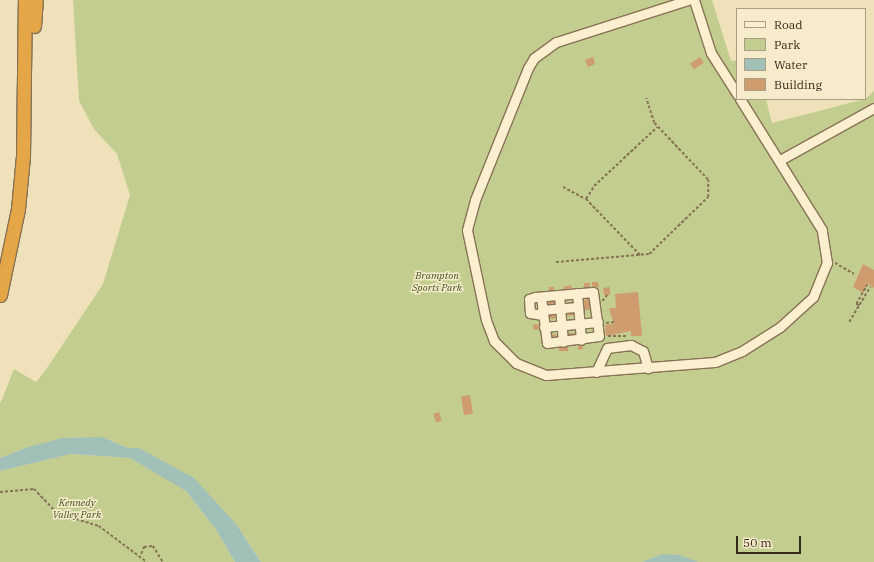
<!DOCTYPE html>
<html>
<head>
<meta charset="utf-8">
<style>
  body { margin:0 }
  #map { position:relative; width:874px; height:562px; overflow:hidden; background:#efe2bb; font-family:"IBM Plex Serif",serif }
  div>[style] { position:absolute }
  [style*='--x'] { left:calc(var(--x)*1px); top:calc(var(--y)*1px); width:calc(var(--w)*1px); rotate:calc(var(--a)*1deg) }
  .green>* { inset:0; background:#c3cd8f }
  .water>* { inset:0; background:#a0c0b8 }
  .building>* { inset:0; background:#cf9c6f; transform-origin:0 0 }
  .round { border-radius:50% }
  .path>* { height:1.5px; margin-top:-0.75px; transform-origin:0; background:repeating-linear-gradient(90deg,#877255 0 3px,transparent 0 5px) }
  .roads { filter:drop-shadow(1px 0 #877255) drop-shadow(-1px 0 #877255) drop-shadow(0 1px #877255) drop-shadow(0 -1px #877255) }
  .minor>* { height:9px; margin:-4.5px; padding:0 4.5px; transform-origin:4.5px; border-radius:4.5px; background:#faefce }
  .highway>* { height:13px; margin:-6.5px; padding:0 6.5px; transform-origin:6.5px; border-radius:6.5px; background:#e4a646 }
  span { translate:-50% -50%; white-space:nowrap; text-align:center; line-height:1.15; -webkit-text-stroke:3px #f6eccb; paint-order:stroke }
  .park-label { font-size:10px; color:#435220; font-style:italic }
  .legend { position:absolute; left:736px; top:8px; width:130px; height:92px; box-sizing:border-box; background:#f6eccb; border:1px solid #a99e84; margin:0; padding:5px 7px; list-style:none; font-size:12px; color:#35291a }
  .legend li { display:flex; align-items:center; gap:8px; height:20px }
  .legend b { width:20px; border:1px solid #a99e84 }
  .scale { position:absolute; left:736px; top:536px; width:65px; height:18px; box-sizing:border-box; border:2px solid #35291a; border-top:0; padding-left:5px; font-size:12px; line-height:14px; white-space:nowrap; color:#35291a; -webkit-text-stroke:3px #f6eccb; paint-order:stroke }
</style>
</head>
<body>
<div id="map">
  <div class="green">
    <i style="clip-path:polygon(73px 0,712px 0,731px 61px,737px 60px,737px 99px,766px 99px,772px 123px,865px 99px,874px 91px,874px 562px,699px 562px,662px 554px,642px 562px,261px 562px,236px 524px,139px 448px,128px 448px,102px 437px,25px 448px,0 458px,0 404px,14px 369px,36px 382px,45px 371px,103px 284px,130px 195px,117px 154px,94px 129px,79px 101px)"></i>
    <i style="clip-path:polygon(71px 454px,130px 458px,169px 479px,186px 491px,217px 531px,235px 562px,0 562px,0 471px)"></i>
  </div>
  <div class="water">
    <i style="clip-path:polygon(102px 437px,128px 448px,139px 448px,194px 478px,236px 524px,261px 562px,235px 562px,217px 531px,186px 491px,130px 458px,71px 454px,0 471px,0 458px,25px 448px,62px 438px)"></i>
    <i style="clip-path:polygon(662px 554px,679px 555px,699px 562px,642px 562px)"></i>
  </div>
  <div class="building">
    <i style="clip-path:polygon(593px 57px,595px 64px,588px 67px,585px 60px)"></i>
    <i style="left:700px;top:57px;width:7px;height:12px;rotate:56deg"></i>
    <i style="clip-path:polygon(863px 264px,874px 270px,874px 288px,868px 284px,863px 293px,853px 287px)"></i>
    <i style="clip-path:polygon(592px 282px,598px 282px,599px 287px,592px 287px)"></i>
    <i style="clip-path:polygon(584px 283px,590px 283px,590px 287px,584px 288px)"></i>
    <i style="left:571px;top:285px;width:4px;height:8px;rotate:76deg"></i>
    <i style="left:549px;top:287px;width:5px;height:4px"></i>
    <i style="clip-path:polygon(610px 287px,610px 295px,604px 295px,603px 288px)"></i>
    <i style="clip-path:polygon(638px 292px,642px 336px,631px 336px,631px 331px,606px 336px,605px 325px,614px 324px,609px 308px,616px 308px,615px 294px)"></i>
    <i class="round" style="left:581.5px;top:298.5px;width:11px;height:11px"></i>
    <i style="clip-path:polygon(554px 300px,554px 305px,548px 305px,547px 301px)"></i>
    <i style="clip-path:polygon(566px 313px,574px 313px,574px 315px,566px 316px)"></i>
    <i class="round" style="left:549.5px;top:313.5px;width:5px;height:5px"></i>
    <i class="round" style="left:533px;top:324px;width:6px;height:6px"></i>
    <i style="left:567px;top:333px;width:9px;height:4px"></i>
    <i style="clip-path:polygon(556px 334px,556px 339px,550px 339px,550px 335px)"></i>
    <i style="clip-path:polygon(583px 345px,583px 349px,578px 350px,578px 346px)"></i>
    <i style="left:568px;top:346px;width:5px;height:9px;rotate:90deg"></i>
    <i style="left:470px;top:395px;width:19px;height:9px;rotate:81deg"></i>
    <i style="left:439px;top:412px;width:9px;height:6px;rotate:72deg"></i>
  </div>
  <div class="path">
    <i style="--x:563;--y:187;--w:26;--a:28"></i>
    <i style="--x:586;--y:199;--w:78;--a:46"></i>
    <i style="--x:586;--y:199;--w:15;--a:-58"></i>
    <i style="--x:594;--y:186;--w:86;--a:-43.1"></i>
    <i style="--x:556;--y:262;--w:93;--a:-4.9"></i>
    <i style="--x:649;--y:254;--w:82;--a:-44"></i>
    <i style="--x:708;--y:197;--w:17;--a:-90"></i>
    <i style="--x:708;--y:180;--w:79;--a:-133.5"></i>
    <i style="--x:654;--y:123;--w:26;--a:-108"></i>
    <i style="--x:835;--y:263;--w:22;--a:30"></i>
    <i style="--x:602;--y:301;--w:8;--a:-50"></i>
    <i style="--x:859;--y:306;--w:4;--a:-146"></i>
    <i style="--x:856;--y:304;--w:22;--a:-60"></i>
    <i style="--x:849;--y:322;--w:41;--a:-59"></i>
    <i style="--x:606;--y:323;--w:8;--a:-7"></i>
    <i style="--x:608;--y:336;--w:18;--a:0"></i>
    <i style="--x:0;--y:492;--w:34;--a:-5"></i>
    <i style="--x:34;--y:489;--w:33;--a:46"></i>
    <i style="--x:57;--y:513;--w:44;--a:17.2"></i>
    <i style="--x:99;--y:526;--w:60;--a:36.9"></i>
    <i style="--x:141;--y:554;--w:8;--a:-67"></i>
    <i style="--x:144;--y:547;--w:9;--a:-6"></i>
    <i style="--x:153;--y:546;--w:19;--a:58"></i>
  </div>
  <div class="roads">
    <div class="minor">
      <i style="--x:688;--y:0;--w:139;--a:162.3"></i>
      <i style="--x:556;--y:42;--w:27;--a:144"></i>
      <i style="--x:534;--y:58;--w:12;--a:121"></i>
      <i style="--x:528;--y:68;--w:142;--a:111.9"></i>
      <i style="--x:475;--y:200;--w:31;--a:105"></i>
      <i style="--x:467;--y:230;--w:92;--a:78.1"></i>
      <i style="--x:486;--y:320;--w:22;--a:69"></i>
      <i style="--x:494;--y:341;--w:31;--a:45"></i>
      <i style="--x:516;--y:363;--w:32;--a:22"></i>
      <i style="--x:546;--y:375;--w:169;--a:-4.4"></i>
      <i style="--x:715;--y:362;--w:29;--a:-22"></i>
      <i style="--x:742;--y:351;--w:45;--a:-32.3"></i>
      <i style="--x:780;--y:327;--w:45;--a:-42.3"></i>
      <i style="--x:813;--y:297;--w:37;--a:-68"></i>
      <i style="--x:827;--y:263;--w:33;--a:-99"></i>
      <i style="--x:822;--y:230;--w:155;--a:-122"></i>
      <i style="--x:694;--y:0;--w:56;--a:72.2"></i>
      <i style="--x:711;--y:53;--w:49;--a:57.6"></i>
      <i style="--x:780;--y:160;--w:107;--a:-29"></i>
      <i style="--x:577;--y:293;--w:47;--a:85.1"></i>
      <i style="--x:559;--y:295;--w:47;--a:85.1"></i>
      <i style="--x:541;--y:297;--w:46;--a:82.6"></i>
      <i style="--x:547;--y:343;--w:52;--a:-7.7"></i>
      <i style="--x:599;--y:336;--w:44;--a:-97.8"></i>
      <i style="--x:593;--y:292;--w:58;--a:175.1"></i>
      <i style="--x:535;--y:297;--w:6;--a:162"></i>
      <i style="--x:529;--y:299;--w:14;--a:86"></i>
      <i style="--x:530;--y:313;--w:13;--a:9"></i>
      <i style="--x:542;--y:310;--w:36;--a:-5"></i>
      <i style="--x:544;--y:327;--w:54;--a:-5.3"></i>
      <i style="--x:596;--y:372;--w:26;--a:-65"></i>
      <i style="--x:607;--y:348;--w:24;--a:-7"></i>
      <i style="--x:631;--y:345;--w:13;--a:27"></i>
      <i style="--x:643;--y:351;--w:18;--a:74"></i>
    </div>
    <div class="highway">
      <i style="--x:34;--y:26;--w:26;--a:-86"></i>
      <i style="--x:0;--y:295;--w:88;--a:-78.2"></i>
      <i style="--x:18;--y:209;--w:53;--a:-84.6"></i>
      <i style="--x:23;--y:156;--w:156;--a:-89.3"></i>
    </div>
  </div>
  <div class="park-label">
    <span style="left:437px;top:281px">Brampton<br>Sports Park</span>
    <span style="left:77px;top:508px">Kennedy<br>Valley Park</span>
  </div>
  <ul class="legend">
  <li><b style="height:5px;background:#faefce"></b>Road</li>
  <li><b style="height:11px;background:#c3cd8f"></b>Park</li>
  <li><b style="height:11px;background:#a0c0b8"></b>Water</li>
  <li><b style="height:11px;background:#cf9c6f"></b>Building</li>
  </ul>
  <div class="scale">50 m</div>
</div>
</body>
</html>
